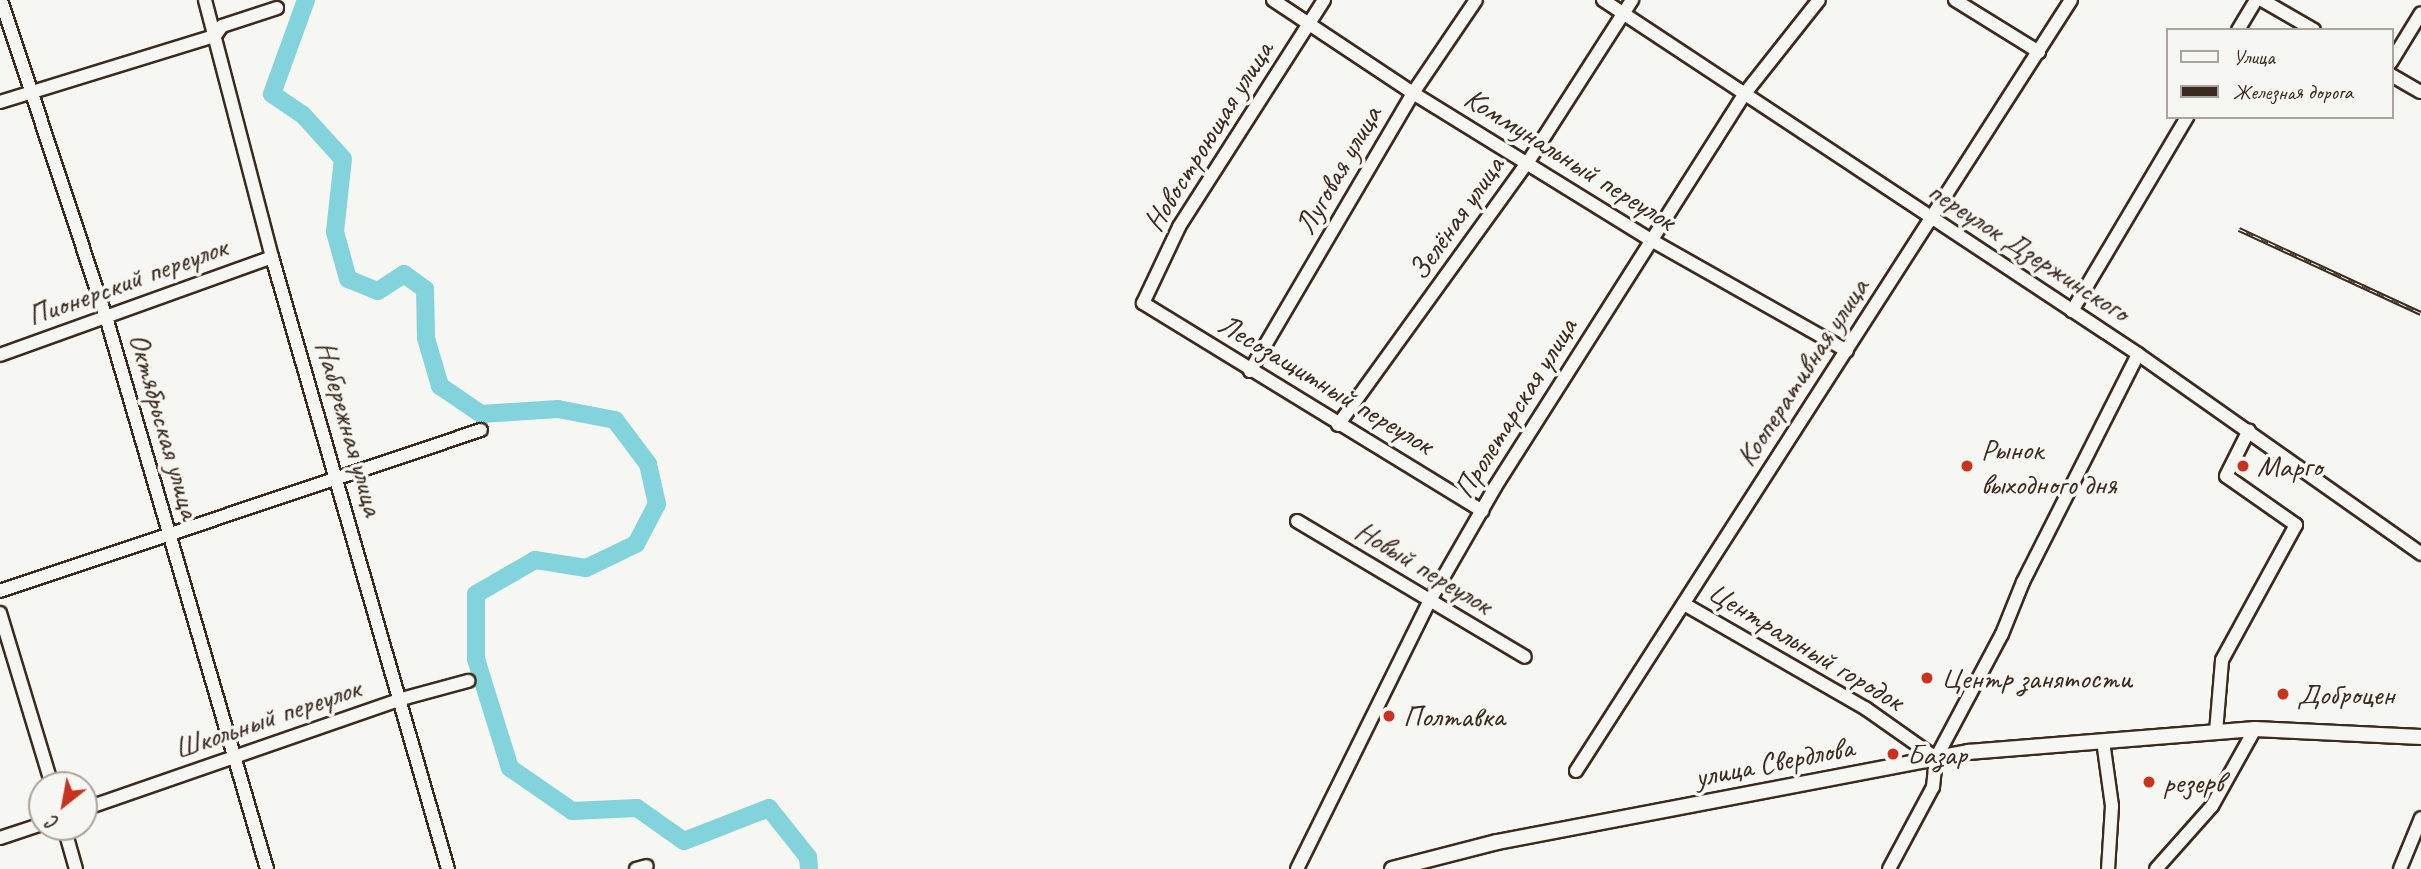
<!DOCTYPE html>
<html>
<head>
<meta charset="utf-8">
<style>
  body { margin:0 }
  #map { position:relative; width:2421px; height:869px; overflow:hidden; background:#f6f6f2; font-family:Caveat,sans-serif }
  div>[style] { position:absolute }
  [style*='--x'] { left:calc(var(--x)*1px); top:calc(var(--y)*1px); width:calc(var(--w)*1px); rotate:calc(var(--a)*1deg) }
  .river>* { height:18px; margin:-9px; padding:0 9px; transform-origin:9px; border-radius:9px; background:#82d3db }
  .roads { filter:drop-shadow(2px 0 #3b2a1e) drop-shadow(-2px 0 #3b2a1e) drop-shadow(0 2px #3b2a1e) drop-shadow(0 -2px #3b2a1e) }
  .minor>* { height:12px; margin:-6px; padding:0 6px; transform-origin:6px; border-radius:6px; background:#f6f6f2 }
  .major>* { height:14px; margin:-7px; padding:0 7px; transform-origin:7px; border-radius:7px; background:#f6f6f2 }
  .rail>* { height:5px; margin-top:-2.5px; transform-origin:0; background:repeating-linear-gradient(90deg,#f6f6f2 0 8px,#3b2a1e 0 16px); box-sizing:border-box; border-block:2px solid #3b2a1e }
  .dots>* { width:19px; height:19px; translate:-50% -50%; box-sizing:border-box; border:4px solid #f6f6f2; border-radius:50% }
  span { translate:-50% -50%; white-space:nowrap; text-align:center; line-height:1.15; -webkit-text-stroke:7px #f6f6f2; paint-order:stroke }
  .street-label { font-size:30px; color:#3b2a1e }
  .poi-label { font-size:30px; color:#3b2a1e }
  .left { translate:0 -50%; text-align:left }
  .legend { position:absolute; left:2166px; top:28px; width:228px; height:91px; box-sizing:border-box; background:#f6f6f2; border:2px solid #aba49d; margin:0; padding:9px 12px; list-style:none; font-size:21px; color:#3b2a1e }
  .legend li { display:flex; align-items:center; gap:14px; height:35px }
  .legend b { width:35px; border:2px solid #aba49d }
  .north { position:absolute; left:28px; top:771px; width:70px; height:70px; box-sizing:border-box; background:#f6f6f2; border:2px solid #aba49d; border-radius:50%; rotate:211deg; font-size:19px; font-weight:700; line-height:28px; text-align:center; color:#3b2a1e }
  .north::after { content:''; display:block; margin:auto; width:24px; height:32px; background:#c8321e; clip-path:polygon(50% 0,100% 100%,50% 72%,0 100%) }
</style>
</head>
<body>
<div id="map">
  <div class="river">
    <i style="--x:306;--y:0;--w:100;--a:109.9"></i>
    <i style="--x:272;--y:94;--w:37;--a:34"></i>
    <i style="--x:303;--y:115;--w:59;--a:47.7"></i>
    <i style="--x:343;--y:159;--w:73;--a:96.3"></i>
    <i style="--x:335;--y:232;--w:49;--a:74.5"></i>
    <i style="--x:348;--y:279;--w:32;--a:22"></i>
    <i style="--x:378;--y:291;--w:31;--a:-33"></i>
    <i style="--x:404;--y:274;--w:26;--a:36"></i>
    <i style="--x:425;--y:289;--w:49;--a:88.8"></i>
    <i style="--x:426;--y:338;--w:50;--a:73.7"></i>
    <i style="--x:440;--y:386;--w:50;--a:34.3"></i>
    <i style="--x:481;--y:414;--w:77;--a:-3.7"></i>
    <i style="--x:558;--y:409;--w:58;--a:10.9"></i>
    <i style="--x:615;--y:420;--w:55;--a:53.1"></i>
    <i style="--x:648;--y:464;--w:41;--a:77.3"></i>
    <i style="--x:657;--y:504;--w:45;--a:117.7"></i>
    <i style="--x:636;--y:544;--w:55;--a:154.4"></i>
    <i style="--x:586;--y:568;--w:52;--a:-171.1"></i>
    <i style="--x:535;--y:560;--w:68;--a:150"></i>
    <i style="--x:476;--y:594;--w:65;--a:90"></i>
    <i style="--x:476;--y:659;--w:114;--a:72.7"></i>
    <i style="--x:510;--y:768;--w:75;--a:34.7"></i>
    <i style="--x:572;--y:811;--w:65;--a:-2.6"></i>
    <i style="--x:637;--y:808;--w:57;--a:35.1"></i>
    <i style="--x:684;--y:841;--w:91;--a:-21.2"></i>
    <i style="--x:769;--y:808;--w:63;--a:51.5"></i>
    <i style="--x:808;--y:857;--w:12;--a:85"></i>
  </div>
  <div class="roads">
    <div class="minor">
      <i style="--x:1;--y:0;--w:334;--a:71.7"></i>
      <i style="--x:106;--y:317;--w:575;--a:73.74"></i>
      <i style="--x:205;--y:0;--w:266;--a:75.4"></i>
      <i style="--x:272;--y:257;--w:637;--a:73.96"></i>
      <i style="--x:1273;--y:0;--w:168;--a:33.6"></i>
      <i style="--x:1413;--y:93;--w:280;--a:31.7"></i>
      <i style="--x:1651;--y:240;--w:225;--a:29.5"></i>
      <i style="--x:1324;--y:0;--w:269;--a:122.6"></i>
      <i style="--x:1179;--y:227;--w:84;--a:115.3"></i>
      <i style="--x:1143;--y:303;--w:398;--a:31.5"></i>
      <i style="--x:1603;--y:0;--w:642;--a:33.49"></i>
      <i style="--x:2138;--y:354;--w:347;--a:35.2"></i>
      <i style="--x:1955;--y:0;--w:99;--a:31.8"></i>
      <i style="--x:2262;--y:0;--w:60;--a:30"></i>
      <i style="--x:2238;--y:30;--w:35;--a:-59"></i>
      <i style="--x:2391;--y:62;--w:57;--a:-58.5"></i>
      <i style="--x:2391;--y:75;--w:34;--a:30"></i>
      <i style="--x:0;--y:102;--w:225;--a:-17.1"></i>
      <i style="--x:215;--y:36;--w:12;--a:-55"></i>
      <i style="--x:222;--y:26;--w:58;--a:-18.1"></i>
      <i style="--x:2072;--y:311;--w:226;--a:-59.3"></i>
      <i style="--x:0;--y:355;--w:289;--a:-19.8"></i>
      <i style="--x:1250;--y:371;--w:322;--a:-59.6"></i>
      <i style="--x:1413;--y:93;--w:112;--a:-55.9"></i>
      <i style="--x:1338;--y:425;--w:324;--a:-54.2"></i>
      <i style="--x:1528;--y:162;--w:193;--a:-57.3"></i>
      <i style="--x:1297;--y:521;--w:265;--a:30.8"></i>
      <i style="--x:0;--y:591;--w:507;--a:-18.51"></i>
      <i style="--x:1684;--y:604;--w:209;--a:29.9"></i>
      <i style="--x:1865;--y:708;--w:87;--a:35.2"></i>
      <i style="--x:0;--y:613;--w:180;--a:73.2"></i>
      <i style="--x:2216;--y:732;--w:72;--a:-85.2"></i>
      <i style="--x:2222;--y:660;--w:154;--a:-61.3"></i>
      <i style="--x:2296;--y:525;--w:85;--a:-145"></i>
      <i style="--x:2226;--y:476;--w:51;--a:-63.4"></i>
      <i style="--x:2103;--y:741;--w:66;--a:82.1"></i>
      <i style="--x:2112;--y:806;--w:63;--a:93.6"></i>
      <i style="--x:1576;--y:771;--w:916;--a:-57.3"></i>
      <i style="--x:84;--y:809;--w:332;--a:-19.1"></i>
      <i style="--x:398;--y:700;--w:73;--a:-15.2"></i>
      <i style="--x:64;--y:827;--w:44;--a:74.1"></i>
      <i style="--x:0;--y:838;--w:44;--a:-18.4"></i>
      <i style="--x:636;--y:869;--w:11;--a:-15"></i>
      <i style="--x:1297;--y:869;--w:298;--a:-63.7"></i>
      <i style="--x:1429;--y:602;--w:133;--a:-60.1"></i>
      <i style="--x:1495;--y:487;--w:468;--a:-57.6"></i>
      <i style="--x:1746;--y:92;--w:117;--a:-51.6"></i>
      <i style="--x:1889;--y:869;--w:93;--a:-61.8"></i>
      <i style="--x:1933;--y:787;--w:29;--a:-84"></i>
      <i style="--x:1936;--y:758;--w:140;--a:-62"></i>
      <i style="--x:2002;--y:634;--w:56;--a:-68"></i>
      <i style="--x:2023;--y:582;--w:255;--a:-63.2"></i>
      <i style="--x:2156;--y:869;--w:84;--a:-48.4"></i>
      <i style="--x:2212;--y:806;--w:88;--a:-60.8"></i>
      <i style="--x:2400;--y:869;--w:55;--a:-67.6"></i>
    </div>
    <div class="major">
      <i style="--x:1392;--y:869;--w:108;--a:-14.4"></i>
      <i style="--x:1497;--y:842;--w:480;--a:-10.8"></i>
      <i style="--x:1968;--y:752;--w:288;--a:-4.6"></i>
      <i style="--x:2255;--y:729;--w:166;--a:2.8"></i>
    </div>
  </div>
  <div class="rail">
    <i style="--x:2239;--y:229;--w:200;--a:24.8"></i>
  </div>
  <div class="dots">
    <i style="left:1967px;top:466px;background:#c8321e"></i>
    <i style="left:2243px;top:466px;background:#c8321e"></i>
    <i style="left:1927px;top:678px;background:#c8321e"></i>
    <i style="left:2283px;top:694px;background:#c8321e"></i>
    <i style="left:1389px;top:716px;background:#c8321e"></i>
    <i style="left:1893px;top:754px;background:#c8321e"></i>
    <i style="left:2149px;top:782px;background:#c8321e"></i>
  </div>
  <div class="street-label">
    <span style="left:1208px;top:136px;rotate:-58deg">Новостроющая улица</span>
    <span style="left:1570px;top:159px;rotate:32deg">Коммунальный переулок</span>
    <span style="left:1338px;top:170px;rotate:-60deg">Луговая улица</span>
    <span style="left:1456px;top:218px;rotate:-55deg">Зелёная улица</span>
    <span style="left:2029px;top:251px;rotate:33deg">переулок Дзержинского</span>
    <span style="left:127px;top:281px;rotate:-20deg">Пионерский переулок</span>
    <span style="left:1802px;top:372px;rotate:-57deg">Кооперативная улица</span>
    <span style="left:1326px;top:384px;rotate:31deg">Лесозащитный переулок</span>
    <span style="left:1515px;top:408px;rotate:-58deg">Пролетарская улица</span>
    <span style="left:165px;top:426px;rotate:74deg">Октябрьская улица</span>
    <span style="left:350px;top:428px;rotate:74deg">Набережная улица</span>
    <span style="left:1424px;top:567px;rotate:31deg">Новый переулок</span>
    <span style="left:1806px;top:646px;rotate:31deg">Центральный городок</span>
    <span style="left:267px;top:718px;rotate:-19deg">Школьный переулок</span>
    <span style="left:1774px;top:762px;rotate:-11deg">улица Свердлова</span>
  </div>
  <div class="poi-label">
    <span class="left" style="left:1981px;top:466px">Рынок<br>выходного дня</span>
    <span class="left" style="left:2257px;top:466px">Марго</span>
    <span class="left" style="left:1941px;top:678px">Центр занятости</span>
    <span class="left" style="left:2297px;top:694px">Доброцен</span>
    <span class="left" style="left:1403px;top:716px">Полтавка</span>
    <span class="left" style="left:1907px;top:754px">Базар</span>
    <span class="left" style="left:2163px;top:782px">резерв</span>
  </div>
  <ul class="legend">
  <li><b style="height:9px;background:#f6f6f2"></b>Улица</li>
  <li><b style="height:9px;background:#3b2a1e"></b>Железная дорога</li>
  </ul>
  <div class="north">С</div>
</div>
</body>
</html>
